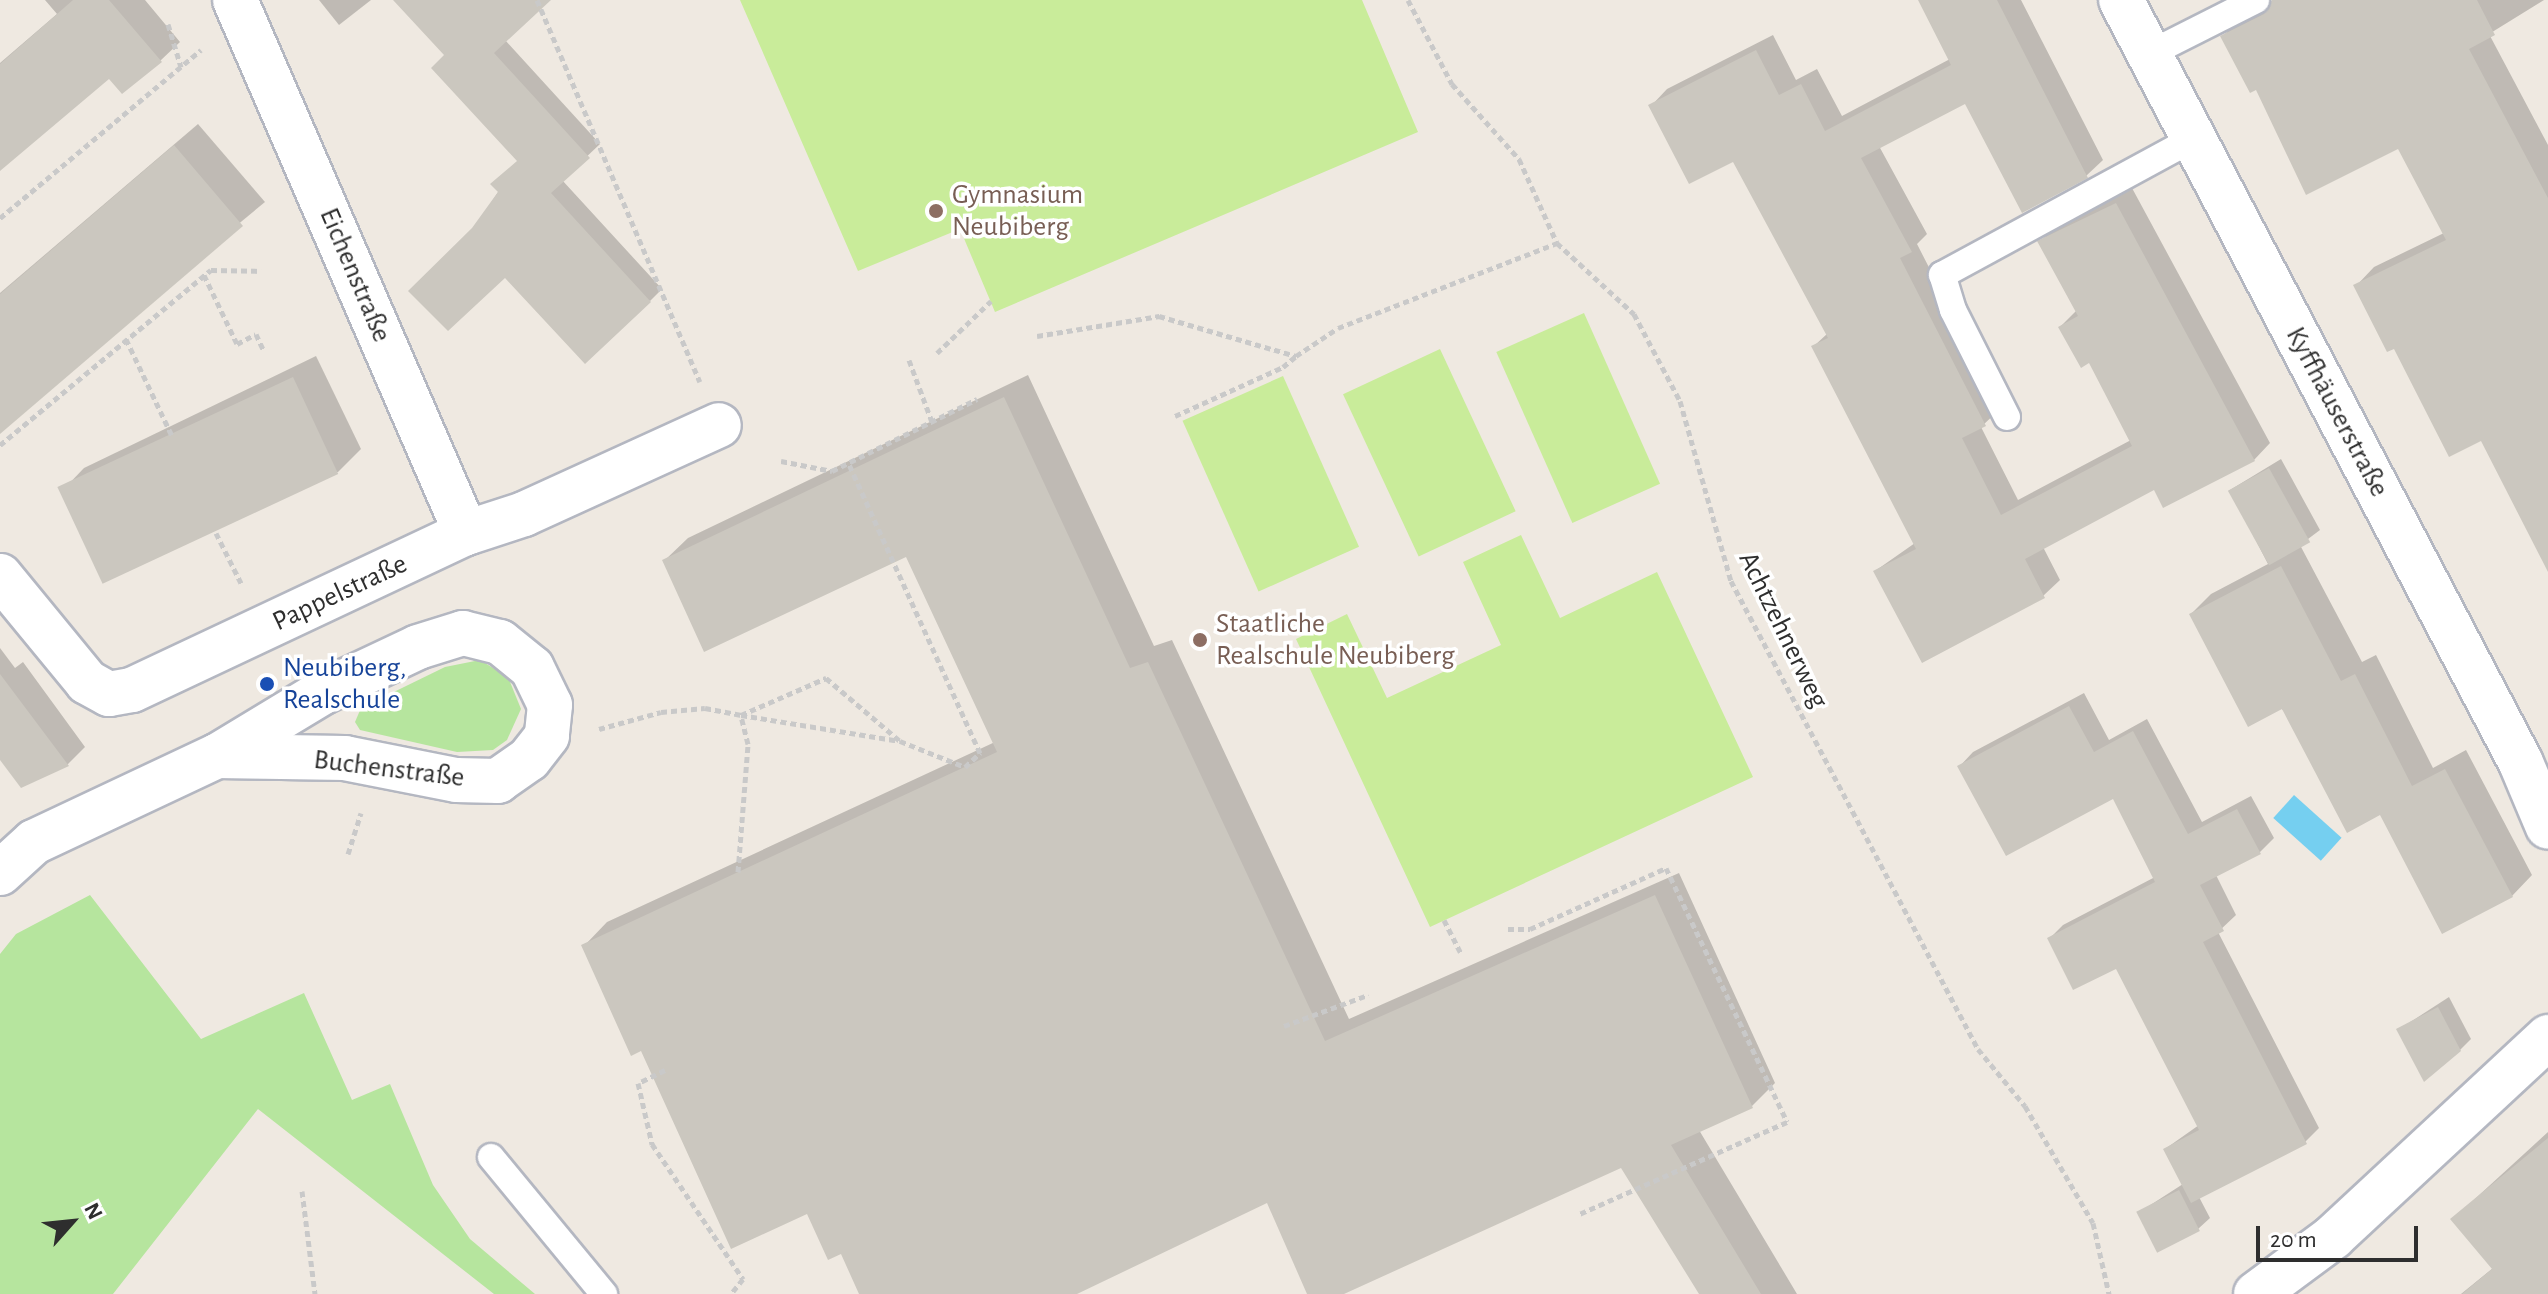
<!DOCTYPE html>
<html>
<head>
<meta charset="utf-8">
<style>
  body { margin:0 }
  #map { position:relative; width:2548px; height:1294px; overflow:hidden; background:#efe9e1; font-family:"Alegreya Sans",sans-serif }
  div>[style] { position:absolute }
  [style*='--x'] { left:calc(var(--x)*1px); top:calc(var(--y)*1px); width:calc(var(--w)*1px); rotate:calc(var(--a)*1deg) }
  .green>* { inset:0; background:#b6e59e }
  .pitch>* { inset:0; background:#c9ec9a; transform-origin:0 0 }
  .water>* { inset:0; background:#75cff0; transform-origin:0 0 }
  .shadow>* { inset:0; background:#0003 }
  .building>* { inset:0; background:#cbc7bf; transform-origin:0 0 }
  .path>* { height:5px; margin-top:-2.5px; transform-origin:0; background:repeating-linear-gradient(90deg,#c9c9c9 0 6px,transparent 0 10px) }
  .roads { filter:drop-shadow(2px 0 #b4b7c1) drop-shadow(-2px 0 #b4b7c1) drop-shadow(0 2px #b4b7c1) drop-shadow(0 -2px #b4b7c1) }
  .lane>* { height:26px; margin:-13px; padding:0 13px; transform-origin:13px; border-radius:13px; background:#fff }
  .street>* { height:44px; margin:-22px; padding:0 22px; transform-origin:22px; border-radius:22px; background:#fff }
  .dots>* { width:22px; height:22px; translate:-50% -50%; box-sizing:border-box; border:4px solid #fff; border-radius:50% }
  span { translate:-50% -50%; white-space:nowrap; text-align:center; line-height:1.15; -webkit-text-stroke:7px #fff; paint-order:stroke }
  .education-label { font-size:28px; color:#785e54 }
  .left { translate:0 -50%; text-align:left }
  .street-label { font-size:28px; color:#2e2e2e }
  .transit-label { font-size:28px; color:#164399 }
  .north { position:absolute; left:32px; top:1182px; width:80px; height:80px; -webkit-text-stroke:6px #fff; paint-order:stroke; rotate:63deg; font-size:22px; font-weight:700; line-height:32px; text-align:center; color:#2e2e2e }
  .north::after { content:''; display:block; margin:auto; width:28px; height:36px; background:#2e2e2e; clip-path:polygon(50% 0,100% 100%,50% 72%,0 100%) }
  .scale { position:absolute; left:2256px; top:1226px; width:162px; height:36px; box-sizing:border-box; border:4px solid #2e2e2e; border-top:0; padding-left:10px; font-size:24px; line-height:28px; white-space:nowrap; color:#2e2e2e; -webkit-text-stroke:6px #fff; paint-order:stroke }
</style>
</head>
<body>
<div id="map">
  <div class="green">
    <i style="clip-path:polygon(480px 660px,508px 677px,521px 709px,507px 740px,493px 750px,457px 752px,360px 730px,355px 722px,361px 708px,445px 667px)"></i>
    <i style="clip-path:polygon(90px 895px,201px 1039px,304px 993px,352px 1100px,390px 1084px,433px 1185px,470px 1239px,535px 1294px,494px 1294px,258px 1109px,113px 1294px,0 1294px,0 954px,16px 934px)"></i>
  </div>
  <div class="pitch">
    <i style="clip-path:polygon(740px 0,1362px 0,1418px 132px,995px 312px,960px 229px,858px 271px)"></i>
    <i style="left:1584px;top:313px;width:187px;height:96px;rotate:66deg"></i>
    <i style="left:1440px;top:349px;width:179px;height:107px;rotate:65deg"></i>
    <i style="left:1283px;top:376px;width:187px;height:110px;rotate:66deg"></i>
    <i style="clip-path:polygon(1521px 535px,1560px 618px,1657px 572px,1753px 777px,1430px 927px,1296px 639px,1347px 614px,1387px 698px,1501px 645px,1463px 562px)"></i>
  </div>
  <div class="water">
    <i style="left:2294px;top:795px;width:64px;height:31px;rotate:42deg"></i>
  </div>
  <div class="shadow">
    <i style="clip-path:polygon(45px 0,145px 0,180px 42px,160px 61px,109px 76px,0 169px,0 63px,57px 14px)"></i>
    <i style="clip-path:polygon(319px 0,371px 0,339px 25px)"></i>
    <i style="clip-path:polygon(1919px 0,2021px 0,2103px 160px,2086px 176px,1966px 101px,1879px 146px,1927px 234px,1917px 244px,2001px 408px,1981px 427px,2018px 500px,2131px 440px,2090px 360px,2060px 327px,2077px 310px,2040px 242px,2056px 225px,2132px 188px,2270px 443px,2254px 460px,2155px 487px,2043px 547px,2060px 580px,2043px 596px,1875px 571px,1915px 543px,1814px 346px,1828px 333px,1733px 159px,1651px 106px,1667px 89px,1773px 35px,1796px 80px,1817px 69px,1842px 116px,1950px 59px)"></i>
    <i style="clip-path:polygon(2277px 0,2544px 0,2489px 34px,2548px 145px,2548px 568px,2482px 438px,2395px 346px,2356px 286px,2374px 267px,2444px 233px,2399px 147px,2257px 88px,2223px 36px,2241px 18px)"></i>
    <i style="clip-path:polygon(485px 18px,600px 144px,562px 180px,662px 289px,650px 301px,474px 229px,519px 160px)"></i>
    <i style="clip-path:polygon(198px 124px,265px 202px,0 421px,0 293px)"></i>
    <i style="clip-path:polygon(316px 356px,361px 449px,338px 472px,62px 491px,84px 468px)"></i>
    <i style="clip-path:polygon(1028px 375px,1154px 646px,1172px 640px,1349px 1019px,1679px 873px,1775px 1083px,1752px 1106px,1699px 1130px,1797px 1294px,1702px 1294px,1622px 1166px,1339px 1294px,1309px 1294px,1268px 1200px,1073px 1294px,861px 1294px,842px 1252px,808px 1211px,642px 1048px,584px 946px,607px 922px,995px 742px,907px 555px,664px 561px,688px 538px)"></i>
    <i style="clip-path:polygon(2281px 459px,2320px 530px,2300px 545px,2362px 662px,2376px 655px,2433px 768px,2466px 750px,2532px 875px,2512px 896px,2381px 813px,2191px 614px,2211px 594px,2268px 564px,2230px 490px)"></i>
    <i style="clip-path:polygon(0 648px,15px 668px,23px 662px,85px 747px,67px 765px,0 757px)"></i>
    <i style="clip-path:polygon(2084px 693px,2109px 740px,2147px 719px,2202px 822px,2251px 796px,2274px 838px,2260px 852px,2216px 875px,2236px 915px,2218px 932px,2319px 1128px,2305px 1142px,2199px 1197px,2210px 1218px,2198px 1229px,2138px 1213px,2183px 1184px,2165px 1149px,2199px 1125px,2116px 966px,2049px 939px,2063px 925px,2155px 877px,2114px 796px,1959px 767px,1973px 752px)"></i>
    <i style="clip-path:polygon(2449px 997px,2471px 1039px,2460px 1050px,2398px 1030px)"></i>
    <i style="clip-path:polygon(2548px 1132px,2548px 1294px,2461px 1294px,2493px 1268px,2453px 1219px)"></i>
  </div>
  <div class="building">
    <i style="clip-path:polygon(73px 0,109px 0,162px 62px,122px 94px,109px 79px,0 171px,0 64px)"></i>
    <i style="clip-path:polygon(393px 0,551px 0,494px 53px,590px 158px,551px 193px,651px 302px,585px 364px,505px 278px,448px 331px,408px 291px,472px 228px,498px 192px,490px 184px,517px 161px,431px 68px,444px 55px)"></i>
    <i style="clip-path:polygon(1918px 0,1997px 0,2088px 178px,2022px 213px,1965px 104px,1861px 158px,1912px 252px,1900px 258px,1986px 426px,1962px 438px,2001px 515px,2132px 446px,2089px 363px,2081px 368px,2058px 327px,2078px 316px,2037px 241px,2116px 203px,2255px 461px,2163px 508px,2154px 490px,2025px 559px,2045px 598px,1922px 663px,1873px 571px,1916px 549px,1811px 346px,1828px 338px,1733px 162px,1689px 184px,1648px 105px,1756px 50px,1779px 95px,1801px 84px,1825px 131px,1951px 65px)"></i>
    <i style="clip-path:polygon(2272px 0,2477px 0,2495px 35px,2469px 49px,2548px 198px,2548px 572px,2481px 441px,2449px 457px,2394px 349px,2387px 352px,2353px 285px,2446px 240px,2398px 149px,2306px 195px,2256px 90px,2250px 93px,2220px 36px,2264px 14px)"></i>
    <i style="clip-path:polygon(174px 145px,243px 226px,0 434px,0 294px)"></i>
    <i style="left:293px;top:377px;width:107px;height:260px;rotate:65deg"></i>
    <i style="clip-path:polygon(1004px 397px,1130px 668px,1148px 662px,1325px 1041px,1655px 895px,1753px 1108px,1671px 1145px,1761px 1294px,1699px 1294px,1621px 1168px,1344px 1294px,1307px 1294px,1267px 1203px,1077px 1294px,859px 1294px,841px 1254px,828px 1260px,807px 1214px,731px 1249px,641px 1051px,631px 1056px,581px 945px,997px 752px,906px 557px,704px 652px,662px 560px)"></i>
    <i style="left:2269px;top:468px;width:85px;height:47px;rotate:61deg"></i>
    <i style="clip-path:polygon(2281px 566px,2341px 681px,2355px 674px,2412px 786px,2445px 769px,2513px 897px,2442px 934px,2380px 815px,2347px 833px,2282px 709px,2248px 727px,2189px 614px)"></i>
    <i style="clip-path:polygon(0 674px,69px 766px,21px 788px,0 760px)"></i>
    <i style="clip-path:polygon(2069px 706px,2094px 752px,2133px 731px,2188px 834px,2237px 809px,2261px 854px,2200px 885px,2224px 931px,2203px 942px,2307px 1144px,2191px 1203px,2163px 1149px,2199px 1130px,2116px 969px,2073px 990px,2047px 938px,2155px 882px,2113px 799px,2006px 856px,1957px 766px)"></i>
    <i style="clip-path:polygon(2438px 1007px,2461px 1051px,2424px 1082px,2396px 1029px)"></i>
    <i style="clip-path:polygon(2548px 1138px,2548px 1294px,2462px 1294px,2492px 1269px,2450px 1219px)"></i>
    <i style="left:2179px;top:1190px;width:46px;height:48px;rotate:63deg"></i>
  </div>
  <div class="path">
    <i style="--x:537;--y:0;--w:415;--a:66.9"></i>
    <i style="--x:1408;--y:0;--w:95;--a:62.4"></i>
    <i style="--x:1452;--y:84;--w:101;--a:48.2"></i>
    <i style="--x:1519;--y:159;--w:92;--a:65.7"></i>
    <i style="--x:1557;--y:243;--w:105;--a:42.7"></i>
    <i style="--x:1634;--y:314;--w:98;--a:62.1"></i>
    <i style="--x:1680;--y:401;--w:187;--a:74.2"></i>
    <i style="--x:1731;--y:581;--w:529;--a:62.18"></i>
    <i style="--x:1978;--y:1049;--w:74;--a:50.5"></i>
    <i style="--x:2025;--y:1106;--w:135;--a:59.8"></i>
    <i style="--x:2093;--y:1223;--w:73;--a:77.3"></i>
    <i style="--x:168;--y:24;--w:45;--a:73.2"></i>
    <i style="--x:0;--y:218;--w:262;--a:-39.9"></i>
    <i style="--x:204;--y:275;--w:76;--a:64.4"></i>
    <i style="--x:237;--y:344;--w:21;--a:-28"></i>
    <i style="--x:256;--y:334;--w:19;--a:65"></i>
    <i style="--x:1037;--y:336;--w:124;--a:-9.3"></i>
    <i style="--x:1159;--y:316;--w:143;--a:16.3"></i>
    <i style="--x:1296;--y:356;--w:50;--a:-33.7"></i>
    <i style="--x:1338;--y:328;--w:235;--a:-21.2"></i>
    <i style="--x:126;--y:339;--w:107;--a:64.6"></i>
    <i style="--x:937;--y:353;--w:75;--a:-43.9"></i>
    <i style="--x:909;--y:360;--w:66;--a:69.6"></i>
    <i style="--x:1175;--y:416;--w:119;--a:-24.4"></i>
    <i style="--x:1283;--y:367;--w:16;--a:-40"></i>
    <i style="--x:0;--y:445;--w:274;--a:-39.7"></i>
    <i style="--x:211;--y:270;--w:50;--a:1.1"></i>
    <i style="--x:781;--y:461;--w:52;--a:11.1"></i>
    <i style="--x:832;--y:471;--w:162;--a:-26.4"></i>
    <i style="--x:216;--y:533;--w:56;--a:63.4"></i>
    <i style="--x:599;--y:729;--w:64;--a:-15.3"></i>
    <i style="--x:661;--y:712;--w:44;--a:-5.2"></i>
    <i style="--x:705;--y:708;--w:37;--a:11"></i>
    <i style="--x:741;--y:715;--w:93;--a:-23.5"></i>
    <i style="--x:826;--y:678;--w:97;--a:40.4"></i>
    <i style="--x:900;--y:741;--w:70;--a:21.8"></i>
    <i style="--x:965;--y:767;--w:21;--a:-43"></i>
    <i style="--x:980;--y:753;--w:317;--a:-114.4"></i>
    <i style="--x:348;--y:854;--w:43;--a:-72.4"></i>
    <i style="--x:738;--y:872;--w:128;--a:-85.5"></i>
    <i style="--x:748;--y:744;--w:30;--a:-104"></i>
    <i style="--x:741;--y:715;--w:161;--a:9.3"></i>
    <i style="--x:1444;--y:920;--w:36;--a:63"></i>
    <i style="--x:1508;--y:929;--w:22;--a:0"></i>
    <i style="--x:1530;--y:929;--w:149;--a:-24.2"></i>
    <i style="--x:1666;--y:868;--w:281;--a:64.5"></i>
    <i style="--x:1787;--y:1122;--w:227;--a:156.1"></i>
    <i style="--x:1284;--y:1026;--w:90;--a:-20.3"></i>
    <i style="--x:665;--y:1070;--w:30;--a:154"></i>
    <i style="--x:638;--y:1083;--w:63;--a:77.1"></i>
    <i style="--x:652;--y:1144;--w:163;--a:56"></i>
    <i style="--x:743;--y:1279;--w:19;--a:129"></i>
    <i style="--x:302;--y:1191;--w:104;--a:82.8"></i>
  </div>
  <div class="roads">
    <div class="lane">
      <i style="--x:2149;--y:54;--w:120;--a:-26.8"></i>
      <i style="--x:2007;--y:417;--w:120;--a:-116.8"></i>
      <i style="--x:1953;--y:310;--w:37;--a:-107"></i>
      <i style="--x:1942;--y:275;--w:287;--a:-28.5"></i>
      <i style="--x:491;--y:1157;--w:178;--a:50.5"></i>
    </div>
    <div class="street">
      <i style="--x:235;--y:0;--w:581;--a:66.57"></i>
      <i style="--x:2121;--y:0;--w:861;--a:62.33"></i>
      <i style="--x:2521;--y:763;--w:69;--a:67.1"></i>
      <i style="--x:0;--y:576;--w:137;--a:50.6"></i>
      <i style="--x:87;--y:682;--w:25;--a:29"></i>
      <i style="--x:109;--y:694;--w:23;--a:-10"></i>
      <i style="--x:132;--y:690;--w:369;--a:-25.2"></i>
      <i style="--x:466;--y:533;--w:61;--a:-18.1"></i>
      <i style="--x:524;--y:514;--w:214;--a:-24.5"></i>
      <i style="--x:0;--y:873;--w:46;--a:-42.4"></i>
      <i style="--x:34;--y:842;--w:202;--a:-25.2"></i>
      <i style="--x:217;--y:756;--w:124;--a:-31.1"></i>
      <i style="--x:323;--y:692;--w:105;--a:-25.3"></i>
      <i style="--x:418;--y:647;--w:47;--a:-17.3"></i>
      <i style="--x:463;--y:633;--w:38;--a:14"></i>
      <i style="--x:500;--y:642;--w:41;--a:39.1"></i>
      <i style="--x:532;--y:668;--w:41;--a:64.1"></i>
      <i style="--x:550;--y:705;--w:31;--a:96"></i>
      <i style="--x:547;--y:736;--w:29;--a:128"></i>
      <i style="--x:529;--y:759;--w:38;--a:145"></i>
      <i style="--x:498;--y:781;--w:42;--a:-178.6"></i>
      <i style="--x:456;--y:780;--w:113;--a:-168.8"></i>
      <i style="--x:345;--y:758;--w:128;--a:-179.1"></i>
      <i style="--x:2256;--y:1294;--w:96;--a:-36.5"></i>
      <i style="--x:2333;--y:1237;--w:294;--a:-42.9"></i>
    </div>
  </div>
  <div class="dots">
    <i style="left:936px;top:211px;background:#8d6e63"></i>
    <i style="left:1200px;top:640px;background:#8d6e63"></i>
    <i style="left:267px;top:684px;background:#1a4fb4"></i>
  </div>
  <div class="education-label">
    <span class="left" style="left:952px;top:211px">Gymnasium<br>Neubiberg</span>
    <span class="left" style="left:1216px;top:640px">Staatliche<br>Realschule Neubiberg</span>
  </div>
  <div class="street-label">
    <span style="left:355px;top:275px;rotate:67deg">Eichenstraße</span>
    <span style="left:2337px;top:412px;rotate:62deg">Kyffhäuserstraße</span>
    <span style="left:340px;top:593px;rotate:-25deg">Pappelstraße</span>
    <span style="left:1783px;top:630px;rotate:64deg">Achtzehnerweg</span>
    <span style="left:389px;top:769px;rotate:7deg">Buchenstraße</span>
  </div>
  <div class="transit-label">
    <span class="left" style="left:283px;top:684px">Neubiberg,<br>Realschule</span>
  </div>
  <div class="north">N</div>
  <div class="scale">20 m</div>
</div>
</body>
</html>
